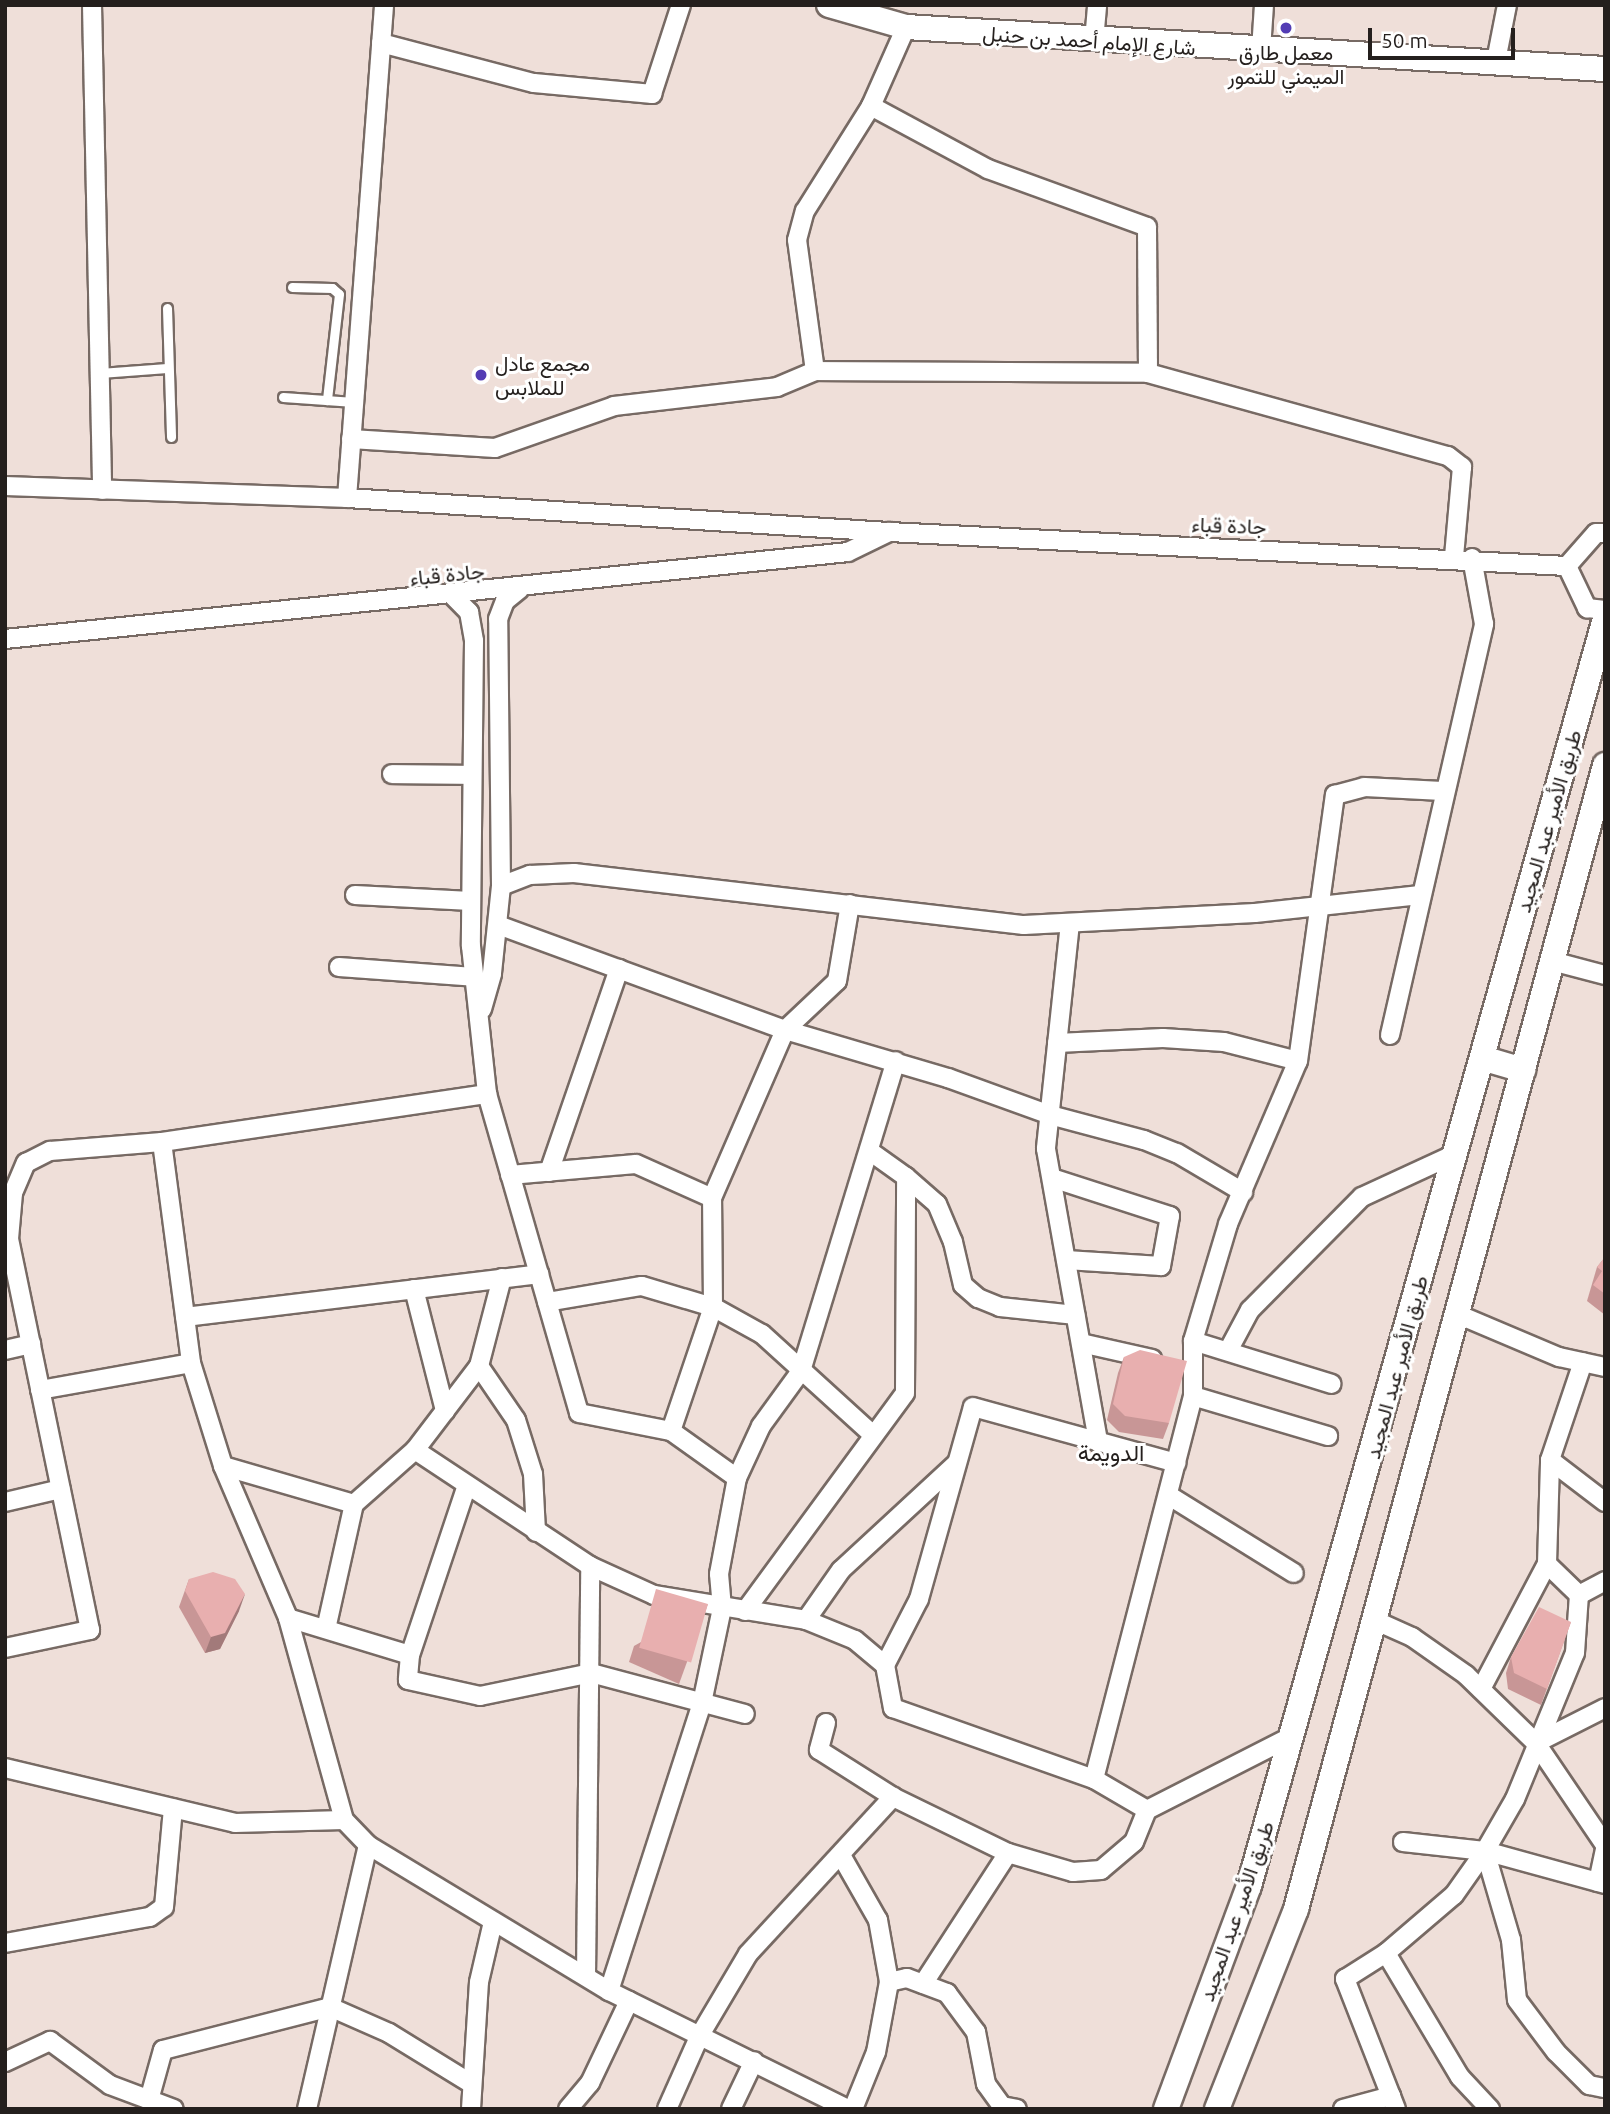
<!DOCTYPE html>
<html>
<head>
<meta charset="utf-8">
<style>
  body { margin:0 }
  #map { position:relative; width:1610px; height:2114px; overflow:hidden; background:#efdfd9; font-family:Ubuntu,Vazirmatn,sans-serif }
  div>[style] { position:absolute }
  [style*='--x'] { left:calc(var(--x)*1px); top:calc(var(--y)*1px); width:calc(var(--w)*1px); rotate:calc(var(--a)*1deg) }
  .roads { filter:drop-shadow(2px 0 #776a64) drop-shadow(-2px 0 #776a64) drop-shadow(0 2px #776a64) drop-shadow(0 -2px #776a64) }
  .lane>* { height:9px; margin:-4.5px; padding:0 4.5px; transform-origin:4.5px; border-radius:4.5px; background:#fff }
  .street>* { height:18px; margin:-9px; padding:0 9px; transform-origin:9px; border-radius:9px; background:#fff }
  .secondary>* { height:24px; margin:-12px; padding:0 12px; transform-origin:12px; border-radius:12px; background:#fff }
  .wall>* { inset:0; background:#c89696 }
  .shaded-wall>* { inset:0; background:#a27a7a }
  .building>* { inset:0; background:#e8afaf; transform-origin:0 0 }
  .dots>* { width:19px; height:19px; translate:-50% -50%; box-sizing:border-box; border:4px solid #fff; border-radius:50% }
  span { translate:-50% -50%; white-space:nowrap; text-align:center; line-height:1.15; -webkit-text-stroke:6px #fff; paint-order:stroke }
  .street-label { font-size:21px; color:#241f1d }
  .poi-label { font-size:21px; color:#241f1d }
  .left { translate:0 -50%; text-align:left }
  .neighbourhood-label { font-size:23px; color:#241f1d }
  .frame { position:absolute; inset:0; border:7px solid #241f1d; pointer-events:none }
  .scale { position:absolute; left:1368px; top:28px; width:147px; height:32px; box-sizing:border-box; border:4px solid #241f1d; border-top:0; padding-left:9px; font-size:21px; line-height:24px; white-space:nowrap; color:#241f1d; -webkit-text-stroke:5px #fff; paint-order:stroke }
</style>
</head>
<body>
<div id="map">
  <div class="roads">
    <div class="lane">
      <i style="--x:292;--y:287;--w:40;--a:1.4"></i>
      <i style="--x:332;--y:288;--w:9;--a:41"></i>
      <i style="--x:339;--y:294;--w:107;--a:96.5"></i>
      <i style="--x:167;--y:308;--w:129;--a:88.2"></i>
      <i style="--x:100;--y:373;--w:67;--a:-4.3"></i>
      <i style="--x:283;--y:397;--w:71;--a:4"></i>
    </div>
    <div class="street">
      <i style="--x:92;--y:5;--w:485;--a:88.8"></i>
      <i style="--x:1094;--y:41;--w:36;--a:-85"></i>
      <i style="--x:381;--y:43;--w:158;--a:14.7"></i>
      <i style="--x:534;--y:83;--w:119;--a:5.3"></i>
      <i style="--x:652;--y:94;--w:94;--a:-72"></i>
      <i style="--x:1261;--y:50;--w:45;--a:-86.2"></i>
      <i style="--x:1496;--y:61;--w:57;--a:-78.9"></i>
      <i style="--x:871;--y:106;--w:133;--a:28.3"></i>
      <i style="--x:988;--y:169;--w:169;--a:20"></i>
      <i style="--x:1147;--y:227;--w:146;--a:89.6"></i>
      <i style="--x:815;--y:371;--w:132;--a:-97.8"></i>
      <i style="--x:797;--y:240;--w:30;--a:-75"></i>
      <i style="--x:805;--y:211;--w:124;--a:-57.8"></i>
      <i style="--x:871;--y:106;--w:86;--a:-66.1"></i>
      <i style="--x:351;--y:439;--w:144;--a:3.6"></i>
      <i style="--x:495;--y:448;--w:126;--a:-19.4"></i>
      <i style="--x:614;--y:406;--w:164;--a:-6.6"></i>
      <i style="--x:777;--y:387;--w:41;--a:-22.8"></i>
      <i style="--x:815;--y:371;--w:333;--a:0.3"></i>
      <i style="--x:1148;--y:373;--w:311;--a:15.5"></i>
      <i style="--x:1448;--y:456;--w:18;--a:38"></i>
      <i style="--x:1462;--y:467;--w:90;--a:95.1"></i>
      <i style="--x:5;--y:486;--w:342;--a:2"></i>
      <i style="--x:347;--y:498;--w:543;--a:3.59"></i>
      <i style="--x:889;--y:532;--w:679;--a:2.87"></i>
      <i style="--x:347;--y:498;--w:494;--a:-85.7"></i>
      <i style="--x:1567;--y:566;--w:47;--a:64.5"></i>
      <i style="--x:1587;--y:608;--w:18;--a:6"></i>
      <i style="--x:1567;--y:566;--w:44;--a:-48.7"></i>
      <i style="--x:1596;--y:533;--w:9;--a:0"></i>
      <i style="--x:453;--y:596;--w:23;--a:45"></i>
      <i style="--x:469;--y:612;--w:29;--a:80"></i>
      <i style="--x:474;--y:641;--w:305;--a:90.6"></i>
      <i style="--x:471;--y:946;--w:149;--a:83.8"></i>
      <i style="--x:487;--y:1094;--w:332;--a:73.9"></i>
      <i style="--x:579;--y:1413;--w:94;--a:11.1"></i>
      <i style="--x:671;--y:1431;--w:81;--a:35.5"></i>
      <i style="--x:5;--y:639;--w:847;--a:-5.89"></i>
      <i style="--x:848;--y:552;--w:46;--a:-26"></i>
      <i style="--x:392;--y:774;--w:80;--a:0.7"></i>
      <i style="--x:501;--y:886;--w:31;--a:-21"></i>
      <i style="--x:530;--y:875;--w:44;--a:-2.6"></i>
      <i style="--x:574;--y:873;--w:453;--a:6.6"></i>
      <i style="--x:1024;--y:925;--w:231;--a:-3"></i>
      <i style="--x:1255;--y:913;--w:166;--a:-6.2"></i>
      <i style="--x:355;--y:895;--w:116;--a:3"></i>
      <i style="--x:1070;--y:923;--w:227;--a:96.1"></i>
      <i style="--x:1046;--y:1149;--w:298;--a:79.9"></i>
      <i style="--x:498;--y:925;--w:306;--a:20.1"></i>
      <i style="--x:785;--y:1030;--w:170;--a:16.4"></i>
      <i style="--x:948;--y:1078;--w:109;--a:19.9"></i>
      <i style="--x:1050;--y:1115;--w:97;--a:14.9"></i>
      <i style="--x:1144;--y:1140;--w:35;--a:22"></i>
      <i style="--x:1177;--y:1153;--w:77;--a:30.6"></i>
      <i style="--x:1552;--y:961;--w:55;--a:14.8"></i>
      <i style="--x:339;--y:967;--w:135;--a:4.2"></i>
      <i style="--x:482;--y:1009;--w:37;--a:-74"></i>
      <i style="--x:492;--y:973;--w:87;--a:-84.1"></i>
      <i style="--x:501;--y:886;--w:267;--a:-90.6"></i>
      <i style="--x:498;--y:619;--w:19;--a:-69"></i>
      <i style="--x:505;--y:601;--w:19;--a:-39"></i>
      <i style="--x:1390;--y:1035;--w:422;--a:-77.1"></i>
      <i style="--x:1484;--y:624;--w:67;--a:-100.3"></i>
      <i style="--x:1057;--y:1043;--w:106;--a:-2.7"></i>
      <i style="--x:1163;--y:1038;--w:61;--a:3.8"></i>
      <i style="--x:1224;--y:1042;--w:76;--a:14.4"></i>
      <i style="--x:162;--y:1142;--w:223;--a:82.5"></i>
      <i style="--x:191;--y:1363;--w:108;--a:72.7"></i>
      <i style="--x:223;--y:1466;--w:165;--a:66.8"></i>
      <i style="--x:288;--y:1618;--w:210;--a:74.5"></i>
      <i style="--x:344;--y:1820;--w:35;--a:46"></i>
      <i style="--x:368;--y:1845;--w:282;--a:31.2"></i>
      <i style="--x:609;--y:1991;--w:267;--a:26.3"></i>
      <i style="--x:549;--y:1172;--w:215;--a:-71"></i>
      <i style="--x:510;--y:1175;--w:126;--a:-5"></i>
      <i style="--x:636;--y:1164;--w:83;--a:24.1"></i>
      <i style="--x:906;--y:1177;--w:41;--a:41.1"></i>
      <i style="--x:937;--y:1204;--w:41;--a:67.2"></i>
      <i style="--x:953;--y:1242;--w:44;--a:76.9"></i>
      <i style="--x:963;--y:1285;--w:20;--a:41"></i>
      <i style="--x:978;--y:1298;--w:24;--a:22"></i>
      <i style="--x:1000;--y:1307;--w:76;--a:6"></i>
      <i style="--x:1052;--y:1178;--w:124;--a:17.9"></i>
      <i style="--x:1170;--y:1216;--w:51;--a:100.2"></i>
      <i style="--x:1161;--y:1266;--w:95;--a:-176.4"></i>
      <i style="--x:414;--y:1289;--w:126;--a:75.7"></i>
      <i style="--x:547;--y:1302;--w:96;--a:-9.6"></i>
      <i style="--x:642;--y:1286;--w:74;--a:16.5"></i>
      <i style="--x:713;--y:1307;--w:56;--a:28.9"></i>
      <i style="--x:762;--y:1334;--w:150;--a:42.3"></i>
      <i style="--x:1457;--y:1314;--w:111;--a:22.9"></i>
      <i style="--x:1559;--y:1357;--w:47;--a:12.3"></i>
      <i style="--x:185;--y:1317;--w:357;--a:-6.9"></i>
      <i style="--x:1193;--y:1341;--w:145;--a:17.2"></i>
      <i style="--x:1081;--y:1343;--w:73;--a:12.7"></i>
      <i style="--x:5;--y:1350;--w:27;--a:-13"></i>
      <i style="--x:1228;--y:1351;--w:47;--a:-61.8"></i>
      <i style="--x:1250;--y:1310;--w:159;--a:-45.3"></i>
      <i style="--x:1362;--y:1197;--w:102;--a:-24.8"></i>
      <i style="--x:479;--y:1366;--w:65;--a:55.6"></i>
      <i style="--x:516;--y:1420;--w:57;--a:72.5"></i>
      <i style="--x:533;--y:1474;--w:58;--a:87"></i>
      <i style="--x:40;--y:1390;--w:153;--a:-10.1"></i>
      <i style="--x:1193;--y:1396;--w:141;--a:16.5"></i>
      <i style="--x:671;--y:1431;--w:131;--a:-71.3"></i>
      <i style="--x:713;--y:1307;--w:109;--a:-90.5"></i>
      <i style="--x:712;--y:1198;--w:183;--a:-66.5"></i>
      <i style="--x:785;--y:1030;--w:71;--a:-43.3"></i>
      <i style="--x:837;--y:981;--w:78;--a:-80.4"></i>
      <i style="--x:415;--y:1450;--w:210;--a:33.5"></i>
      <i style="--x:590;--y:1566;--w:70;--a:24.4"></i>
      <i style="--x:654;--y:1595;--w:154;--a:9.3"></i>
      <i style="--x:806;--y:1620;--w:53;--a:22.2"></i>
      <i style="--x:855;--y:1640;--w:39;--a:40"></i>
      <i style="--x:885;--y:1665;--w:44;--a:79.5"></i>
      <i style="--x:893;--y:1708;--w:213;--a:19.5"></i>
      <i style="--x:1094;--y:1779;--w:61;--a:30.3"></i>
      <i style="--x:1147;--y:1810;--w:163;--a:-27"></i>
      <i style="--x:1550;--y:1460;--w:69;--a:37.4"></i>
      <i style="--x:223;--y:1466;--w:136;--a:16.2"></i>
      <i style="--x:467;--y:1485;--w:179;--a:108.5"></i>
      <i style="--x:410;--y:1655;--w:25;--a:95"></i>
      <i style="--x:408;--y:1680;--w:74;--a:12.5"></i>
      <i style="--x:480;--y:1696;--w:113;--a:-11.7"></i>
      <i style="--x:591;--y:1673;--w:159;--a:14.9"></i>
      <i style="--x:1168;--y:1495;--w:148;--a:31.8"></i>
      <i style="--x:5;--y:1502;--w:57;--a:-13.1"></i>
      <i style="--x:1547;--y:1564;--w:45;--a:44.1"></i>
      <i style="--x:1579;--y:1595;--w:30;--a:-28"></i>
      <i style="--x:745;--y:1611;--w:270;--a:-53.7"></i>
      <i style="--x:905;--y:1393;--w:216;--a:-89.7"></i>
      <i style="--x:906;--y:1177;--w:43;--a:-144.5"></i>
      <i style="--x:288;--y:1618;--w:127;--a:16.9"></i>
      <i style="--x:806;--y:1620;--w:61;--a:-55"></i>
      <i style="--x:841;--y:1570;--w:156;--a:-42.7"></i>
      <i style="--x:1374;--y:1620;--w:42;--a:24.1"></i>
      <i style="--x:1412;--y:1637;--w:66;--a:35.1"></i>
      <i style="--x:1466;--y:1675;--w:98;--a:44.2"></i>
      <i style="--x:1536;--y:1743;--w:123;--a:55.9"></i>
      <i style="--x:326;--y:1629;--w:128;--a:-77.4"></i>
      <i style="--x:354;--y:1504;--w:81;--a:-41.5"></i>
      <i style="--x:415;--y:1450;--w:106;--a:-52.7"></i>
      <i style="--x:479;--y:1366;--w:91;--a:-75.4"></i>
      <i style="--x:5;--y:1648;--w:87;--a:-12"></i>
      <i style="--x:90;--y:1630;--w:399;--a:-101.7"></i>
      <i style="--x:9;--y:1239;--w:46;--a:-85"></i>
      <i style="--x:13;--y:1193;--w:33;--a:-67"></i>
      <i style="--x:26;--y:1163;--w:27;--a:-27"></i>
      <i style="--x:50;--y:1151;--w:112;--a:-4.6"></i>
      <i style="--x:162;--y:1142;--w:329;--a:-8.4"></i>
      <i style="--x:885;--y:1665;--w:74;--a:-62.7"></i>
      <i style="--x:919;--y:1599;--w:199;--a:-74.3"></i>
      <i style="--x:973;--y:1407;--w:211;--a:15.4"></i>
      <i style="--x:1481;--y:1689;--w:141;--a:-62.2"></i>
      <i style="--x:1547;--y:1564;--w:104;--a:-88.3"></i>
      <i style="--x:1550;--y:1460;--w:103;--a:-71.4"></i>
      <i style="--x:826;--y:1723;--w:28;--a:105"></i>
      <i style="--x:819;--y:1750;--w:88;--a:32.4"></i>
      <i style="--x:893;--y:1797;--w:128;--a:26"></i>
      <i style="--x:1008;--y:1853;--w:68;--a:16.3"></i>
      <i style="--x:1073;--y:1872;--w:28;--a:-4"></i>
      <i style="--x:1101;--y:1870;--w:43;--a:-40.3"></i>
      <i style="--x:1134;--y:1842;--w:35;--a:-68"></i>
      <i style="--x:1536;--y:1743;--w:77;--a:-26.9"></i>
      <i style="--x:5;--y:1768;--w:236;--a:13.4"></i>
      <i style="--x:235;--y:1823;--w:109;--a:-1.6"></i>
      <i style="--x:1094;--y:1779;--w:396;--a:-75.5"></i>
      <i style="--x:1193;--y:1396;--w:55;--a:-90"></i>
      <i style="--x:1193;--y:1341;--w:122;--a:-73.3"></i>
      <i style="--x:1228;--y:1224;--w:177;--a:-66.8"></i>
      <i style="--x:1298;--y:1061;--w:269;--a:-82.1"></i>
      <i style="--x:1335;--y:795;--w:30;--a:-15"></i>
      <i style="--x:1364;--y:787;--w:79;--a:2.9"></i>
      <i style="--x:1403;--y:1842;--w:82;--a:6.3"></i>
      <i style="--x:1485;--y:1851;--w:124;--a:15.4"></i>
      <i style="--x:1485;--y:1851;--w:93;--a:73.7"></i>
      <i style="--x:1511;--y:1940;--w:60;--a:84.3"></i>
      <i style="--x:1517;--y:2000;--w:65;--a:53.1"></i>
      <i style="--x:1556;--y:2052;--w:47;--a:45"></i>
      <i style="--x:1589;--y:2085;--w:16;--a:11"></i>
      <i style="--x:842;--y:1857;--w:73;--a:60.3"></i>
      <i style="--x:878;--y:1920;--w:63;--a:79.9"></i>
      <i style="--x:889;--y:1982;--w:71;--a:100.5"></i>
      <i style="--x:876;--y:2052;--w:61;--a:112"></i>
      <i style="--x:1598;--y:1882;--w:35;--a:-78"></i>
      <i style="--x:5;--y:1943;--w:147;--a:-10.2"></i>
      <i style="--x:150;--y:1917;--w:17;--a:-36"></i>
      <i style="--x:164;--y:1907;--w:99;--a:-84.8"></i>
      <i style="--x:1386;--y:1953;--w:144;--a:59.2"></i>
      <i style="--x:1460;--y:2077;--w:44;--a:46.8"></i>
      <i style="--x:586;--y:1976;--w:410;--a:-89.4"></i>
      <i style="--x:889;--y:1982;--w:18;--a:-13"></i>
      <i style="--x:907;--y:1978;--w:43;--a:20.6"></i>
      <i style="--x:947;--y:1993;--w:49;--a:53.4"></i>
      <i style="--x:976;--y:2032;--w:53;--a:79.1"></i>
      <i style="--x:986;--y:2084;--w:27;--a:54"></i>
      <i style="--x:1002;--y:2106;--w:15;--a:11"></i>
      <i style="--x:923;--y:1984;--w:156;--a:-57"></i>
      <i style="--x:609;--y:1991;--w:303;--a:-72.1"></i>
      <i style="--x:702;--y:1703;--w:97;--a:-78.1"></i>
      <i style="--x:722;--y:1608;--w:34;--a:-95"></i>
      <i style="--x:719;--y:1574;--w:98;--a:-79.4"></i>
      <i style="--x:737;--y:1478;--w:57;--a:-65.2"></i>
      <i style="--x:761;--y:1426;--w:68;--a:-54"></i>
      <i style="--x:801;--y:1371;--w:324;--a:-73"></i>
      <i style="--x:5;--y:2062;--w:50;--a:-25"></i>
      <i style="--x:50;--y:2041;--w:74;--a:36.3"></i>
      <i style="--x:110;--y:2085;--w:68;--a:20.6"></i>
      <i style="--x:149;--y:2100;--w:52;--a:-74.4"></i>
      <i style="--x:163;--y:2050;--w:172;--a:-14.4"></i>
      <i style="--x:330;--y:2007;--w:64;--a:23.8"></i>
      <i style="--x:389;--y:2033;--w:97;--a:31.6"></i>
      <i style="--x:307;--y:2109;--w:271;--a:-77"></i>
      <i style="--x:471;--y:2109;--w:127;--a:-86.4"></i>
      <i style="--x:479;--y:1982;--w:62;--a:-76.9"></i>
      <i style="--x:568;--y:2109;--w:34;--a:-50"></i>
      <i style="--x:590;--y:2083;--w:91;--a:-64.6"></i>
      <i style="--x:667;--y:2109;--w:81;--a:-66"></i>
      <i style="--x:700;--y:2035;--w:94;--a:-59.3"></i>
      <i style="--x:748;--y:1954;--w:214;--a:-47.3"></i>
      <i style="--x:731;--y:2109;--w:53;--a:-64.4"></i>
      <i style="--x:1343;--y:2109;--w:50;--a:-15.2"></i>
      <i style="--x:1396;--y:2109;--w:140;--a:-111.4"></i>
      <i style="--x:1345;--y:1979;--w:49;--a:-32.4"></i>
      <i style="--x:1386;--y:1953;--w:89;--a:-40.5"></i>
      <i style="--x:1454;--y:1895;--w:54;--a:-54.8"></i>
      <i style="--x:1485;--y:1851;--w:60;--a:-60"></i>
      <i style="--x:1515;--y:1799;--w:158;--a:-67.7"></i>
      <i style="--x:1575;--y:1653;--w:58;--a:-86.1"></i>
    </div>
    <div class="secondary">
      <i style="--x:829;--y:5;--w:80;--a:15.9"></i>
      <i style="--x:906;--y:27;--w:700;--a:3.44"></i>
      <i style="--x:1482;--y:1058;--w:43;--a:16.3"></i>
      <i style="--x:1166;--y:2109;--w:238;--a:-69.6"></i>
      <i style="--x:1249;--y:1886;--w:1316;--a:-74.31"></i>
      <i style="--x:1217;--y:2109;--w:215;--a:-68.4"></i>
      <i style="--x:1296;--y:1909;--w:1185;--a:-74.88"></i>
    </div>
  </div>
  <div class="wall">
    <i style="clip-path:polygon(1605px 1257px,1605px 1315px,1587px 1301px,1597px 1267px)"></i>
    <i style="clip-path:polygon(1124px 1357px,1169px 1423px,1163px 1439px,1119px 1432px,1107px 1420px,1118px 1373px)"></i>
    <i style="clip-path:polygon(189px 1579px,239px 1611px,220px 1649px,205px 1653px,179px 1607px)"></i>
    <i style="clip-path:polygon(708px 1604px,679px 1684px,629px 1662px,634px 1646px)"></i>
    <i style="clip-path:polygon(1571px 1622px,1541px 1705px,1508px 1689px,1506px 1673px,1511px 1657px)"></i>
  </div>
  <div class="shaded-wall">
    <i style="clip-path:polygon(245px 1594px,239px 1611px,220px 1649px,205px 1653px,211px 1637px)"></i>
  </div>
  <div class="building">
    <i style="clip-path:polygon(1605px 1257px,1605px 1294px,1593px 1285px,1602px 1271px,1597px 1267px)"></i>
    <i style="clip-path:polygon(1140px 1350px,1187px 1361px,1169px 1423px,1125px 1416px,1113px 1404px,1124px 1357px)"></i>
    <i style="clip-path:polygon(213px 1572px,235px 1579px,245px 1594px,225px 1633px,211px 1637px,185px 1591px,189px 1579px)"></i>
    <i style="left:656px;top:1589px;width:54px;height:61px;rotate:16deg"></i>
    <i style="clip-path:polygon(1539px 1607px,1571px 1622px,1547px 1689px,1514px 1673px,1511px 1657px)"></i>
  </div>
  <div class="dots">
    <i style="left:1286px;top:28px;background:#533cb4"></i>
    <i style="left:481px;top:375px;background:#533cb4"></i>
  </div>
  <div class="street-label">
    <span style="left:1089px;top:40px;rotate:4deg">شارع الإمام أحمد بن حنبل</span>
    <span style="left:1229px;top:525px;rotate:2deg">جادة قباء</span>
    <span style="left:447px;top:574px;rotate:-6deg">جادة قباء</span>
    <span style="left:1548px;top:821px;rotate:-74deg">طريق الأمير عبد المجيد</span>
    <span style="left:1396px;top:1367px;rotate:-75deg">طريق الأمير عبد المجيد</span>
    <span style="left:1236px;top:1911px;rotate:-71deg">طريق الأمير عبد المجيد</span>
  </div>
  <div class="poi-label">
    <span style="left:1286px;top:64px">معمل طارق<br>الميمني للتمور</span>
    <span class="left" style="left:495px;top:375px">مجمع عادل<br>للملابس</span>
  </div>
  <div class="neighbourhood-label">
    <span style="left:1111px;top:1453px">الدويمة</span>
  </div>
  <div class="frame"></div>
  <div class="scale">50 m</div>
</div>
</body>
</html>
